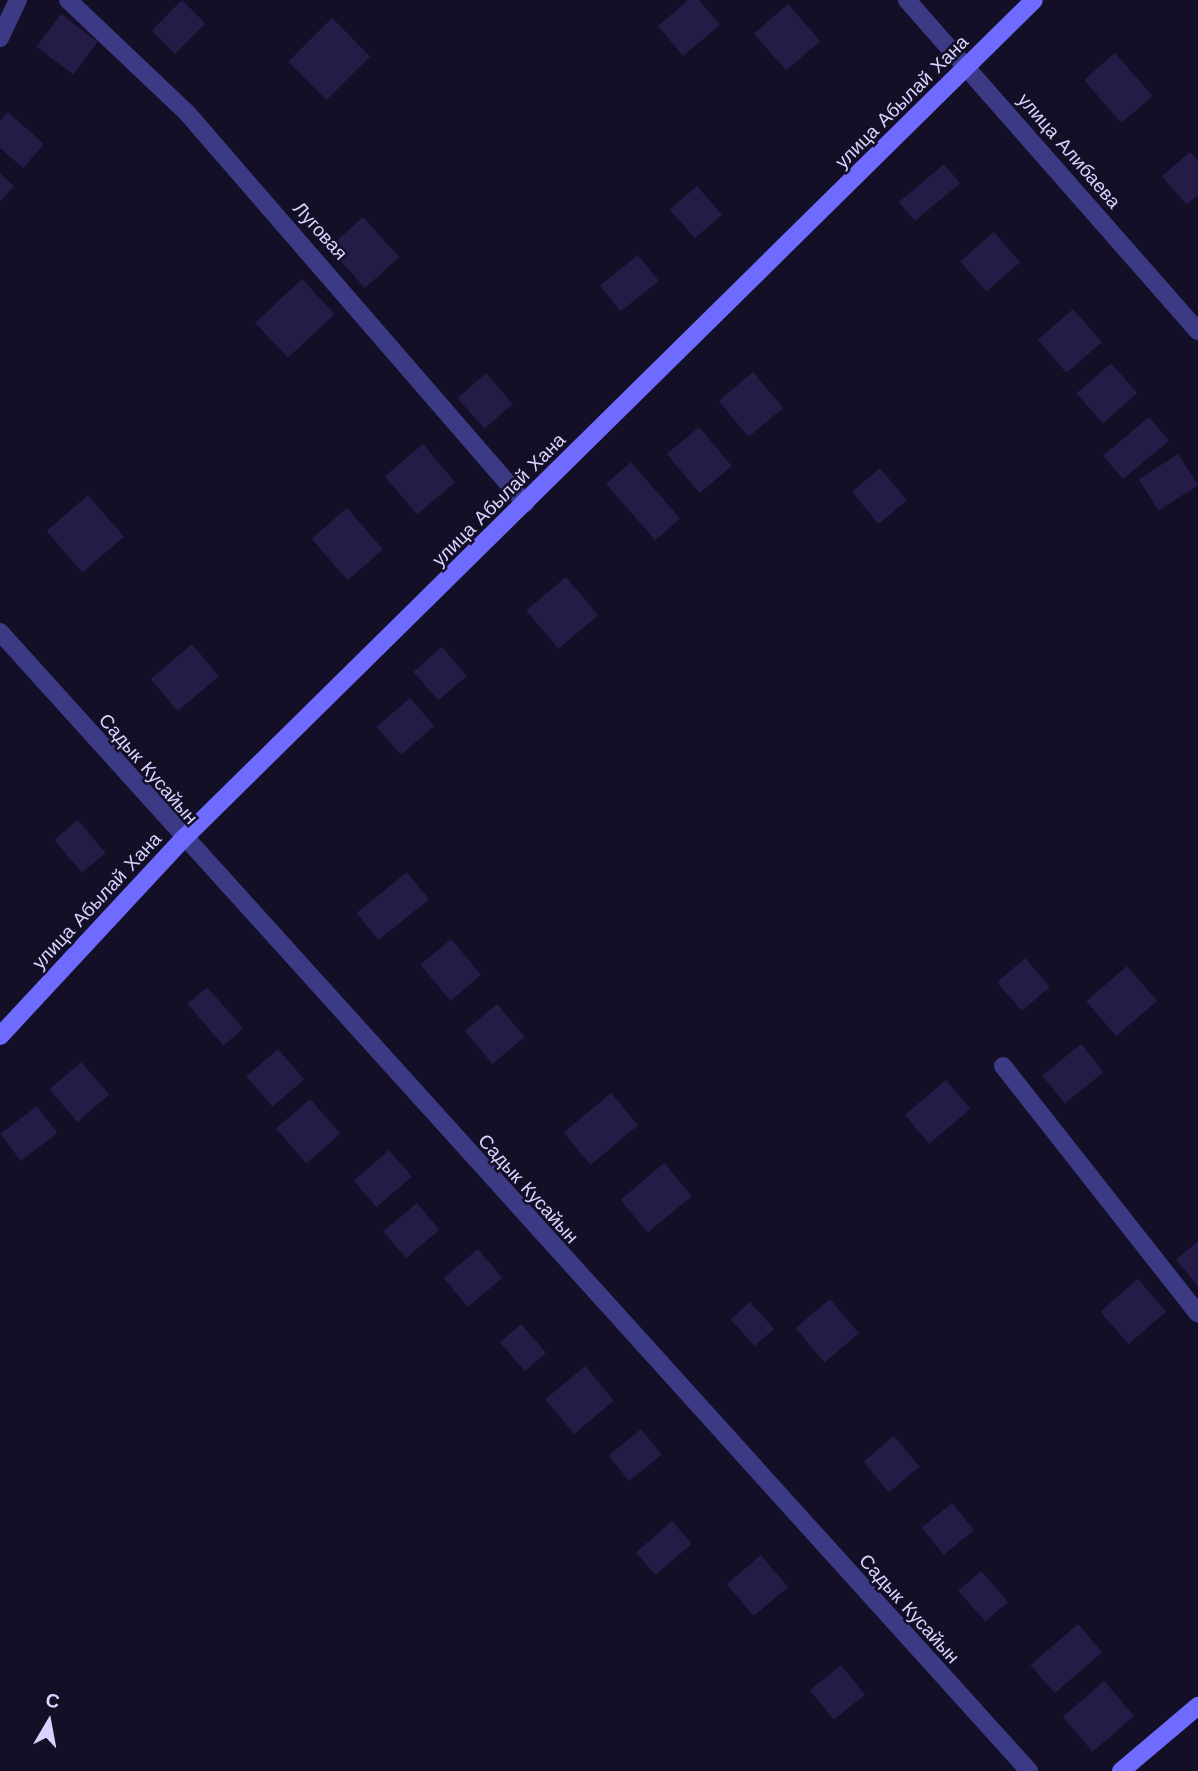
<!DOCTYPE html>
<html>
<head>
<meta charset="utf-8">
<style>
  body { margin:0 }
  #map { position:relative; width:1198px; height:1771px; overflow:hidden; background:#130f26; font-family:"Work Sans",sans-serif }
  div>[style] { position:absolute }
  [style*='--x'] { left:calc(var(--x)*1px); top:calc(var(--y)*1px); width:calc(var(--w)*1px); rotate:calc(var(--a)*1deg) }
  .building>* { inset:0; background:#241b47; transform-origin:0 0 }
  .street>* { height:18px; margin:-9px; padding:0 9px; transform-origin:9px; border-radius:9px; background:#3d3a85 }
  .secondary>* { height:18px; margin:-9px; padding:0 9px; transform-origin:9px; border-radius:9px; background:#6f6bff }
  span { translate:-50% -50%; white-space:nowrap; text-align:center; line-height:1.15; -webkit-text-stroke:5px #130f26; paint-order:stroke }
  .street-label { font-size:19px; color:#d9d4ff }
  .north { position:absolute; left:14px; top:1687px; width:70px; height:70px; -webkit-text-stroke:5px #130f26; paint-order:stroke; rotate:10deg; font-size:19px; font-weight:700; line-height:28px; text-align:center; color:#d9d4ff }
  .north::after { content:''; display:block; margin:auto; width:24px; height:32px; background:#d9d4ff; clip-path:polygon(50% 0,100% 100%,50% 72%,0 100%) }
</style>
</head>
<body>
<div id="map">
  <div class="building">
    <i style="left:182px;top:0;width:33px;height:43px;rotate:45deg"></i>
    <i style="clip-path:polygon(688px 0,699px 0,720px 25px,683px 56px,658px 26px)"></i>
    <i style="left:788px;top:4px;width:49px;height:45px;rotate:49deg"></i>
    <i style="left:61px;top:14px;width:46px;height:41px;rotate:37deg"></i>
    <i style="left:332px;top:18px;width:54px;height:62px;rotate:45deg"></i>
    <i style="left:1115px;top:53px;width:57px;height:41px;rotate:49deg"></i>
    <i style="clip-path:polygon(8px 112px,44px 144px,23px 168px,0 148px,0 121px)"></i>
    <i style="clip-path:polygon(1190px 152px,1198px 161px,1198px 195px,1187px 205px,1162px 176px)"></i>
    <i style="left:944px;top:164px;width:25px;height:59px;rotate:50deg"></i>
    <i style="clip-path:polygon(0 173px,14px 186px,0 202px)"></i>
    <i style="left:697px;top:186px;width:38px;height:36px;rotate:49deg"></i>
    <i style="left:363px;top:217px;width:54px;height:46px;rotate:48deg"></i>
    <i style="left:994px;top:232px;width:40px;height:45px;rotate:49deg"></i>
    <i style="left:638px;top:255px;width:33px;height:49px;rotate:51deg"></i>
    <i style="left:302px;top:279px;width:48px;height:64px;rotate:47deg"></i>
    <i style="left:1073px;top:309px;width:44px;height:47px;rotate:49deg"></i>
    <i style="left:1111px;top:363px;width:40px;height:46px;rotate:49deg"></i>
    <i style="left:753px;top:372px;width:47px;height:45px;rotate:50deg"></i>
    <i style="left:486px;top:373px;width:41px;height:38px;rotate:49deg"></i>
    <i style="left:1149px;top:417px;width:31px;height:60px;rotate:50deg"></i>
    <i style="left:699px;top:427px;width:51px;height:42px;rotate:50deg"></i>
    <i style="left:423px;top:444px;width:50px;height:50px;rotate:50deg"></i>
    <i style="left:1178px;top:454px;width:37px;height:47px;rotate:57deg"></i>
    <i style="left:631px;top:462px;width:75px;height:33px;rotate:49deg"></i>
    <i style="left:880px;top:468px;width:42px;height:37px;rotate:50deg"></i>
    <i style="left:88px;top:495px;width:55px;height:55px;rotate:49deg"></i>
    <i style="left:347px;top:508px;width:55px;height:47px;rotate:49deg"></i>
    <i style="left:566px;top:577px;width:50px;height:52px;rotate:50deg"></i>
    <i style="left:192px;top:644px;width:42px;height:54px;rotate:50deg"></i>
    <i style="left:442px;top:647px;width:38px;height:38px;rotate:49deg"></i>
    <i style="left:410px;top:698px;width:37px;height:44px;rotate:49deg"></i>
    <i style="left:78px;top:820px;width:43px;height:31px;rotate:50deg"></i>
    <i style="left:407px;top:872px;width:35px;height:65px;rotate:51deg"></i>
    <i style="left:451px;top:939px;width:47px;height:40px;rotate:50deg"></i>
    <i style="left:1025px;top:958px;width:38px;height:37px;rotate:49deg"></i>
    <i style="left:1127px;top:966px;width:46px;height:54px;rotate:49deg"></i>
    <i style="left:207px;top:987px;width:55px;height:26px;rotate:49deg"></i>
    <i style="left:497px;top:1004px;width:43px;height:42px;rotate:50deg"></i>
    <i style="left:1081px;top:1044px;width:36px;height:50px;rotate:51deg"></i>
    <i style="left:278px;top:1049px;width:40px;height:42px;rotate:49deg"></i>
    <i style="left:81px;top:1062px;width:43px;height:42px;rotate:49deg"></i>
    <i style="left:946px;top:1080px;width:38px;height:54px;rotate:50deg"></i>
    <i style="left:611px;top:1093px;width:42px;height:62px;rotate:50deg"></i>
    <i style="left:310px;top:1099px;width:46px;height:45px;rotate:49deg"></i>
    <i style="left:37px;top:1106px;width:34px;height:46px;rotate:53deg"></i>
    <i style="left:389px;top:1150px;width:35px;height:47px;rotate:49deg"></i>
    <i style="left:664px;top:1163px;width:43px;height:57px;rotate:50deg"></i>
    <i style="left:417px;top:1203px;width:35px;height:44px;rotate:50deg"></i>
    <i style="clip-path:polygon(1198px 1241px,1198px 1286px,1176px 1260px)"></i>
    <i style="left:478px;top:1249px;width:38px;height:45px;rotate:50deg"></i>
    <i style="left:1138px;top:1279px;width:43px;height:50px;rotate:49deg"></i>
    <i style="left:830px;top:1299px;width:45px;height:45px;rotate:50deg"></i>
    <i style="left:750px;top:1302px;width:36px;height:26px;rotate:48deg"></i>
    <i style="left:521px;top:1324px;width:38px;height:28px;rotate:49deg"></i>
    <i style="left:585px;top:1366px;width:45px;height:52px;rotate:50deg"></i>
    <i style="left:641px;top:1429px;width:33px;height:42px;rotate:51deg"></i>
    <i style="left:894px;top:1436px;width:40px;height:40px;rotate:50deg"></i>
    <i style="left:952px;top:1503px;width:35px;height:39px;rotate:51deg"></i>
    <i style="left:672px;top:1521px;width:30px;height:48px;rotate:49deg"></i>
    <i style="left:761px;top:1555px;width:42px;height:45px;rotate:50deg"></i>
    <i style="left:981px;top:1571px;width:41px;height:30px;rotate:49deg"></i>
    <i style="left:1078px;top:1624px;width:37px;height:63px;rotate:49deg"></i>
    <i style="left:841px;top:1665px;width:38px;height:40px;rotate:51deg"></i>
    <i style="left:1104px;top:1681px;width:46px;height:55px;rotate:49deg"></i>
  </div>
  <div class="street">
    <i style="--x:68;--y:0;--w:166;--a:43.5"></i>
    <i style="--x:188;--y:114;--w:515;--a:49.1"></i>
    <i style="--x:907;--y:0;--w:441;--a:48.7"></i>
    <i style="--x:0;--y:38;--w:42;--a:-64.7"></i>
    <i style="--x:0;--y:632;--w:1535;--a:47.9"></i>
    <i style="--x:1003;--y:1066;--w:315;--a:51.8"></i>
  </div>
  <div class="secondary">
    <i style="--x:0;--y:1036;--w:267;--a:-47.1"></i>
    <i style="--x:182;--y:840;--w:1196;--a:-44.59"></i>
    <i style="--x:1121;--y:1771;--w:101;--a:-40.2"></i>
  </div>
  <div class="street-label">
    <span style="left:902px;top:102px;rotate:-45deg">улица Абылай Хана</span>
    <span style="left:1069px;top:151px;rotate:49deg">улица Алибаева</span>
    <span style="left:320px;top:231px;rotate:48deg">Луговая</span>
    <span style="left:499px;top:500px;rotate:-45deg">улица Абылай Хана</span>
    <span style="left:148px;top:769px;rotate:49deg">Садык Кусайын</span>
    <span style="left:97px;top:901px;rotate:-47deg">улица Абылай Хана</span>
    <span style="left:528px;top:1189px;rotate:48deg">Садык Кусайын</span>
    <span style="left:909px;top:1609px;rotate:48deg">Садык Кусайын</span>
  </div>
  <div class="north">С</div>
</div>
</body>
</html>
